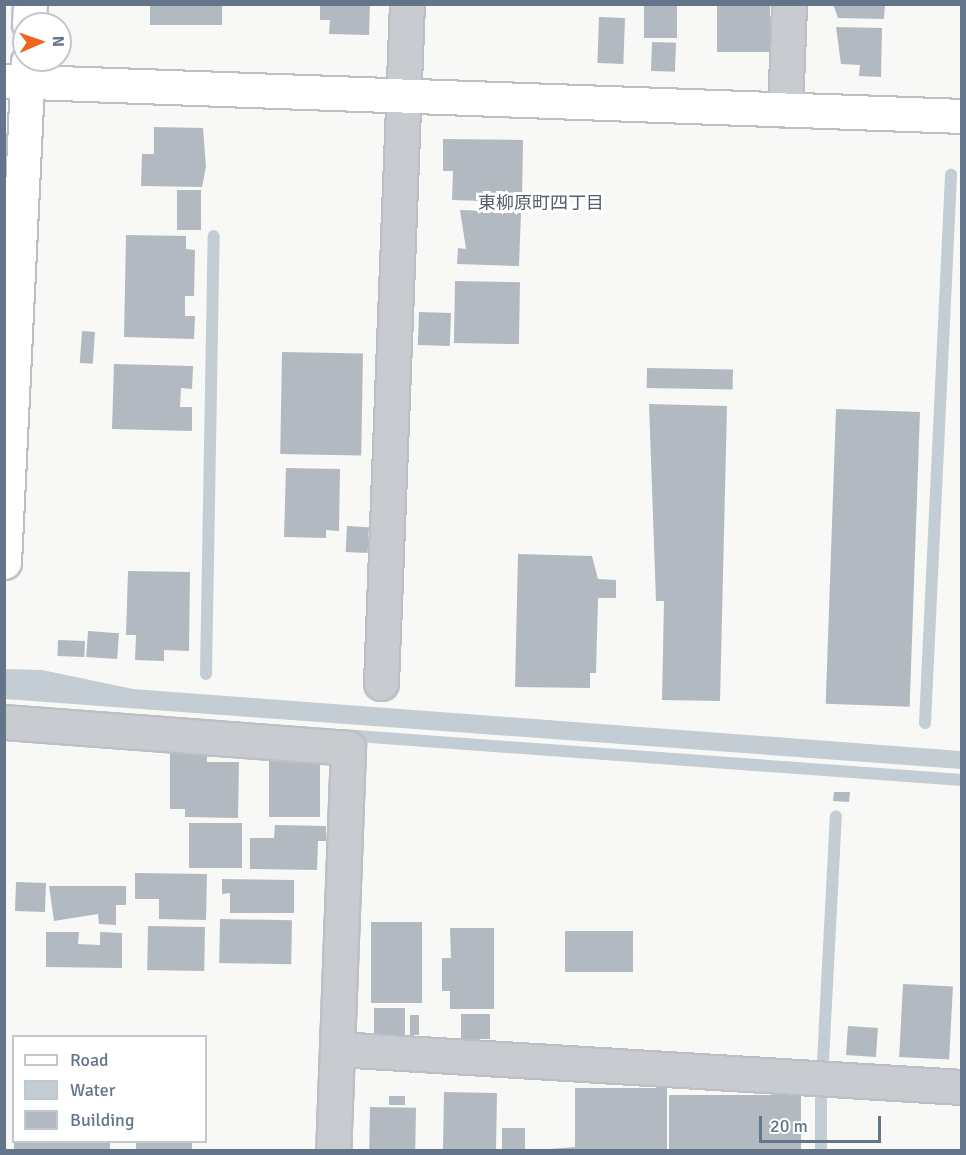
<!DOCTYPE html>
<html>
<head>
<meta charset="utf-8">
<style>
  body { margin:0 }
  #map { position:relative; width:966px; height:1155px; overflow:hidden; background:#f8f9f6; font-family:Signika,"Noto Sans JP",sans-serif }
  div>[style] { position:absolute }
  [style*='--x'] { left:calc(var(--x)*1px); top:calc(var(--y)*1px); width:calc(var(--w)*1px); rotate:calc(var(--a)*1deg) }
  .water>* { inset:0; background:#c4cdd3 }
  .stream>* { height:12px; margin:-6px; padding:0 6px; transform-origin:6px; border-radius:6px; background:#c4cdd3 }
  .building>* { inset:0; background:#b2b9c0; transform-origin:0 0 }
  .roads { filter:drop-shadow(2px 0 #bcc0c6) drop-shadow(-2px 0 #bcc0c6) drop-shadow(0 2px #bcc0c6) drop-shadow(0 -2px #bcc0c6) }
  .street>* { height:33px; margin:-16.5px; padding:0 16.5px; transform-origin:16.5px; border-radius:16.5px; background:#c8cbcf }
  .secondary>* { height:33px; margin:-16.5px; padding:0 16.5px; transform-origin:16.5px; border-radius:16.5px; background:#fff }
  span { translate:-50% -50%; white-space:nowrap; text-align:center; line-height:1.15; -webkit-text-stroke:6px #fff; paint-order:stroke }
  .neighbourhood-label { font-size:18px; color:#545f6d }
  .frame { position:absolute; inset:0; border:6px solid #657589; pointer-events:none }
  .legend { position:absolute; left:12px; top:1035px; width:195px; height:108px; box-sizing:border-box; background:#fff; border:2px solid #c1c8d0; margin:0; padding:8px 10px; list-style:none; font-size:18px; color:#657589 }
  .legend li { display:flex; align-items:center; gap:12px; height:30px }
  .legend b { width:30px; border:2px solid #c1c8d0 }
  .north { position:absolute; left:12px; top:12px; width:60px; height:60px; box-sizing:border-box; background:#fff; border:2px solid #c1c8d0; border-radius:50%; rotate:88deg; font-size:16px; font-weight:700; line-height:24px; text-align:center; color:#657589 }
  .north::after { content:''; display:block; margin:auto; width:21px; height:27px; background:#ef651f; clip-path:polygon(50% 0,100% 100%,50% 72%,0 100%) }
  .scale { position:absolute; left:759px; top:1116px; width:122px; height:27px; box-sizing:border-box; border:3px solid #657589; border-top:0; padding-left:8px; font-size:18px; line-height:21px; white-space:nowrap; color:#657589; -webkit-text-stroke:4px #fff; paint-order:stroke }
</style>
</head>
<body>
<div id="map">
  <div class="water">
    <i style="clip-path:polygon(5px 669px,42px 670px,133px 689px,961px 751px,961px 769px,5px 699px)"></i>
  </div>
  <div class="stream">
    <i style="--x:206;--y:674;--w:438;--a:-89"></i>
    <i style="--x:925;--y:723;--w:549;--a:-87.28"></i>
    <i style="--x:343;--y:735;--w:621;--a:4.16"></i>
    <i style="--x:823;--y:1061;--w:245;--a:-87"></i>
    <i style="--x:821;--y:1150;--w:53;--a:-90"></i>
  </div>
  <div class="building">
    <i style="left:150px;top:4px;width:72px;height:21px"></i>
    <i style="clip-path:polygon(320px 4px,370px 4px,369px 35px,329px 34px,330px 20px,320px 20px)"></i>
    <i style="left:644px;top:4px;width:33px;height:34px"></i>
    <i style="left:717px;top:4px;width:53px;height:48px"></i>
    <i style="clip-path:polygon(833px 4px,885px 4px,884px 19px,838px 18px)"></i>
    <i style="left:599px;top:17px;width:26px;height:46px;rotate:2deg"></i>
    <i style="clip-path:polygon(836px 27px,882px 28px,881px 77px,859px 76px,860px 65px,841px 64px)"></i>
    <i style="left:652px;top:42px;width:24px;height:29px;rotate:2deg"></i>
    <i style="clip-path:polygon(154px 127px,203px 128px,206px 167px,202px 187px,141px 186px,142px 154px,154px 154px)"></i>
    <i style="clip-path:polygon(443px 139px,523px 140px,522px 202px,452px 200px,453px 171px,443px 171px)"></i>
    <i style="left:177px;top:190px;width:24px;height:40px"></i>
    <i style="clip-path:polygon(460px 210px,521px 212px,519px 266px,457px 264px,458px 248px,466px 249px)"></i>
    <i style="clip-path:polygon(126px 235px,186px 236px,186px 249px,195px 250px,194px 296px,185px 296px,185px 316px,195px 316px,194px 339px,124px 337px)"></i>
    <i style="left:455px;top:281px;width:65px;height:62px;rotate:1deg"></i>
    <i style="left:419px;top:312px;width:32px;height:33px;rotate:2deg"></i>
    <i style="left:82px;top:331px;width:13px;height:32px;rotate:4deg"></i>
    <i style="left:282px;top:352px;width:81px;height:102px;rotate:1deg"></i>
    <i style="clip-path:polygon(114px 364px,193px 366px,192px 389px,181px 388px,180px 407px,192px 407px,192px 431px,112px 429px)"></i>
    <i style="left:647px;top:368px;width:86px;height:20px;rotate:1deg"></i>
    <i style="clip-path:polygon(649px 404px,727px 406px,720px 701px,662px 700px,664px 601px,656px 601px)"></i>
    <i style="left:836px;top:409px;width:84px;height:295px;rotate:2deg"></i>
    <i style="clip-path:polygon(286px 468px,340px 469px,339px 531px,326px 530px,326px 538px,284px 537px)"></i>
    <i style="left:347px;top:526px;width:22px;height:26px;rotate:3deg"></i>
    <i style="clip-path:polygon(518px 554px,592px 556px,598px 579px,616px 580px,616px 598px,598px 598px,596px 673px,590px 673px,590px 688px,515px 687px)"></i>
    <i style="clip-path:polygon(128px 571px,190px 572px,189px 651px,164px 650px,164px 661px,135px 660px,136px 635px,126px 635px)"></i>
    <i style="left:88px;top:631px;width:31px;height:26px;rotate:4deg"></i>
    <i style="left:58px;top:640px;width:27px;height:16px;rotate:2deg"></i>
    <i style="clip-path:polygon(170px 748px,207px 749px,207px 762px,239px 762px,238px 818px,185px 817px,185px 809px,170px 809px)"></i>
    <i style="left:269px;top:757px;width:51px;height:60px"></i>
    <i style="clip-path:polygon(834px 792px,850px 792px,849px 802px,833px 801px)"></i>
    <i style="left:189px;top:823px;width:53px;height:45px"></i>
    <i style="clip-path:polygon(275px 825px,326px 826px,326px 841px,318px 841px,317px 870px,250px 869px,250px 838px,274px 838px)"></i>
    <i style="clip-path:polygon(135px 873px,207px 874px,206px 920px,159px 919px,159px 899px,135px 899px)"></i>
    <i style="clip-path:polygon(222px 879px,294px 880px,294px 913px,230px 913px,230px 893px,222px 894px)"></i>
    <i style="left:16px;top:882px;width:30px;height:29px;rotate:2deg"></i>
    <i style="clip-path:polygon(49px 886px,126px 886px,126px 905px,116px 905px,116px 925px,99px 924px,98px 914px,54px 921px)"></i>
    <i style="left:220px;top:919px;width:72px;height:44px;rotate:1deg"></i>
    <i style="left:371px;top:922px;width:51px;height:81px"></i>
    <i style="left:148px;top:926px;width:57px;height:44px;rotate:1deg"></i>
    <i style="clip-path:polygon(450px 928px,494px 928px,494px 1009px,450px 1009px,450px 991px,442px 991px,442px 958px,451px 958px)"></i>
    <i style="left:565px;top:931px;width:68px;height:41px"></i>
    <i style="clip-path:polygon(46px 932px,79px 932px,78px 944px,100px 945px,100px 932px,122px 933px,122px 968px,46px 967px)"></i>
    <i style="left:903px;top:984px;width:50px;height:73px;rotate:3deg"></i>
    <i style="left:374px;top:1008px;width:31px;height:28px"></i>
    <i style="left:461px;top:1014px;width:29px;height:25px"></i>
    <i style="left:410px;top:1015px;width:9px;height:20px"></i>
    <i style="left:848px;top:1026px;width:30px;height:29px;rotate:4deg"></i>
    <i style="clip-path:polygon(575px 1088px,667px 1088px,667px 1150px,538px 1150px,575px 1147px)"></i>
    <i style="left:444px;top:1092px;width:53px;height:58px;rotate:1deg"></i>
    <i style="left:669px;top:1095px;width:132px;height:55px"></i>
    <i style="left:389px;top:1096px;width:16px;height:9px"></i>
    <i style="left:370px;top:1107px;width:46px;height:43px;rotate:1deg"></i>
    <i style="left:502px;top:1128px;width:23px;height:22px"></i>
    <i style="left:14px;top:1142px;width:96px;height:8px"></i>
    <i style="left:136px;top:1142px;width:56px;height:8px"></i>
  </div>
  <div class="roads">
    <div class="street">
      <i style="--x:785;--y:110;--w:106;--a:-87.8"></i>
      <i style="--x:381;--y:683;--w:679;--a:-87.81"></i>
      <i style="--x:4;--y:722;--w:345;--a:4.3"></i>
      <i style="--x:348;--y:748;--w:402;--a:92.1"></i>
      <i style="--x:337;--y:1049;--w:626;--a:3.48"></i>
    </div>
    <div class="secondary">
      <i style="--x:29;--y:24;--w:20;--a:-87"></i>
      <i style="--x:4;--y:81;--w:959;--a:2.09"></i>
      <i style="--x:4;--y:562;--w:501;--a:-87.25"></i>
    </div>
  </div>
  <div class="neighbourhood-label">
    <span style="left:541px;top:203px">東柳原町四丁目</span>
  </div>
  <div class="frame"></div>
  <ul class="legend">
  <li><b style="height:8px;background:#fff"></b>Road</li>
  <li><b style="height:16px;background:#c4cdd3"></b>Water</li>
  <li><b style="height:16px;background:#b2b9c0"></b>Building</li>
  </ul>
  <div class="north">N</div>
  <div class="scale">20 m</div>
</div>
</body>
</html>
